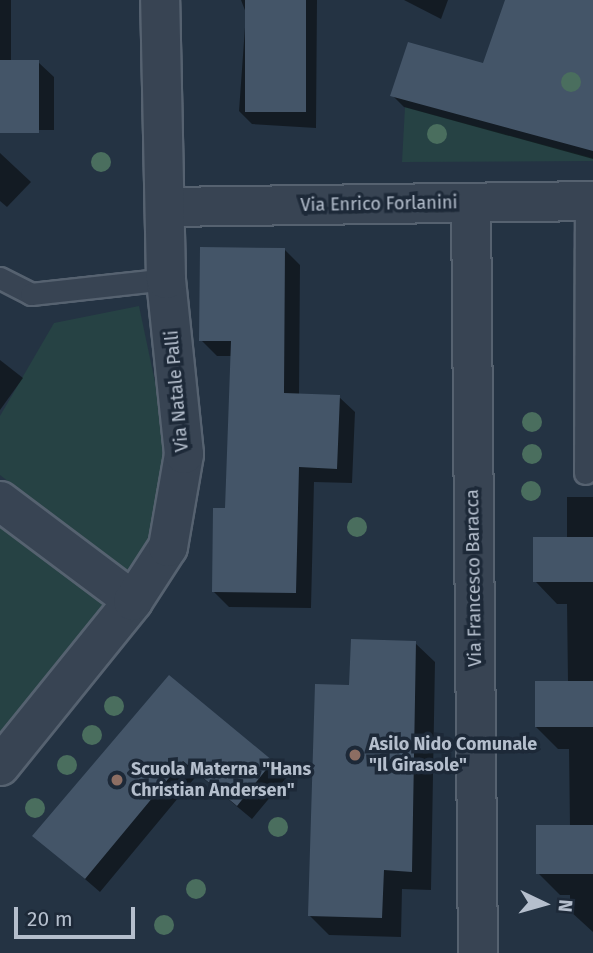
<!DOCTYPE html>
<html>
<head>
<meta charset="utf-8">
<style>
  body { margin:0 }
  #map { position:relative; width:593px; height:953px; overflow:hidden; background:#243343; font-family:"Fira Sans",sans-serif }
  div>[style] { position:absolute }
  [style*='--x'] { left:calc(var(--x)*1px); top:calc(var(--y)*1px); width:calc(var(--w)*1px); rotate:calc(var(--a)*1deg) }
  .green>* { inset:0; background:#264244 }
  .shadow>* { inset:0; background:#0007 }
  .building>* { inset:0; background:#445568; transform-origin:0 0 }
  .roads { filter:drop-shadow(2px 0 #566270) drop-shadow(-2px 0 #566270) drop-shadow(0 2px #566270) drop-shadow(0 -2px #566270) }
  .lane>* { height:21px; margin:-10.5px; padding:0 10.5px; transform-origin:10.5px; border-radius:10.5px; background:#384453 }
  .street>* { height:38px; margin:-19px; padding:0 19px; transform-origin:19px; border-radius:19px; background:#384453 }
  .trees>* { width:20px; height:20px; margin:-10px; border-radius:50%; background:#4a6e5e }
  .dots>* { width:19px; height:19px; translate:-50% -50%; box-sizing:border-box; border:4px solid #1d2938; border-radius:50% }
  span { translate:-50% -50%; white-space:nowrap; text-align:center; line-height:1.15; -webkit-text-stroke:7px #1d2938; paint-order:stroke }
  .street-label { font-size:18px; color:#b5bfcd }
  .poi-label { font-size:18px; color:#b5bfcd; font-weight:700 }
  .left { translate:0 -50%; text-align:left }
  .north { position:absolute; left:509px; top:869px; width:70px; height:70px; -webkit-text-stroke:5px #1d2938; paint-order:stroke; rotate:95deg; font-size:19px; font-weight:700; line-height:28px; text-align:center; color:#b5bfcd }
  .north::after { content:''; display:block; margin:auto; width:24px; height:32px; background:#b5bfcd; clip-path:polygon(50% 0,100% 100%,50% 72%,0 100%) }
  .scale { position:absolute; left:14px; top:907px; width:121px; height:32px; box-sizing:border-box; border:4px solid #b5bfcd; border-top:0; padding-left:9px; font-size:21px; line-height:24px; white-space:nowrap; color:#b5bfcd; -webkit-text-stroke:5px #1d2938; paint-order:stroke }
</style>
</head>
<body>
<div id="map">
  <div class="green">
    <i style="clip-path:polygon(405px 107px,593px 158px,593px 161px,402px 162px)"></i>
    <i style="clip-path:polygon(139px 306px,171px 458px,152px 536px,125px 573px,0 475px,0 416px,54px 323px)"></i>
    <i style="clip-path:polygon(0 527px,106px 606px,0 741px)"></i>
  </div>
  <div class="shadow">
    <i style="clip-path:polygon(0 0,11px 0,11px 62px,38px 62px,54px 77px,54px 130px,0 130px)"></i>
    <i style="clip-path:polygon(241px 0,317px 0,316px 128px,252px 124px,239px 111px,246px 13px)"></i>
    <i style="clip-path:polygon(404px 0,448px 0,441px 19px)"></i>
    <i style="clip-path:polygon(507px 0,593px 0,593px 159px,404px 107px,392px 95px,485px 65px)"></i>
    <i style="clip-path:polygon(0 153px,31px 182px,7px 207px,0 201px)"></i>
    <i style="clip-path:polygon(285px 250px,300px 265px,299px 395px,339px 397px,355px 412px,352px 483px,314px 482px,311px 608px,229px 607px,213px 591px,227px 510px,232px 356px,217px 356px,201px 340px)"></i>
    <i style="clip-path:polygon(0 360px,23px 378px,0 410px)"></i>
    <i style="clip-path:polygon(567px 497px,593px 497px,593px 932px,570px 911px,570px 895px,560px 895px,538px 873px,570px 827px,569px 749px,558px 749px,536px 727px,568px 683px,567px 604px,557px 604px,536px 582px,567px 539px)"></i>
    <i style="clip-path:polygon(415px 643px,435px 662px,431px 890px,402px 889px,401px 937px,329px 935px,309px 915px,351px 687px)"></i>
    <i style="clip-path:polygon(170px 677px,287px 777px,252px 819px,198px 774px,100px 892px,35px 836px)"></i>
  </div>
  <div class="building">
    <i style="left:245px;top:0;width:61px;height:112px"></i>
    <i style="clip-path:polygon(505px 0,593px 0,593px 151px,390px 96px,408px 42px,483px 63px)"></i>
    <i style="left:0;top:60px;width:39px;height:73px"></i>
    <i style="clip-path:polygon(200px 247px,285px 248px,284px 393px,340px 395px,337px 469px,299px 467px,296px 593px,212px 592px,213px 508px,225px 508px,231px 341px,199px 341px)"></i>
    <i style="left:593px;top:537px;width:45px;height:60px;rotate:90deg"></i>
    <i style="clip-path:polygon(351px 639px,416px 641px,412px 872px,384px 870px,382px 918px,308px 916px,315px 684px,349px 685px)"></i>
    <i style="clip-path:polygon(169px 675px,273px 761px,237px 806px,183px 761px,85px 879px,32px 836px)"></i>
    <i style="left:593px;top:681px;width:46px;height:58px;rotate:90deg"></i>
    <i style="left:536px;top:825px;width:57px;height:49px"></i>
  </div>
  <div class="roads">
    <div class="lane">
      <i style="--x:0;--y:278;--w:35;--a:27"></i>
      <i style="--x:31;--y:294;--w:136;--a:-6.3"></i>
      <i style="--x:585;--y:473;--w:272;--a:-89.8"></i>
    </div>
    <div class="street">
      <i style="--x:471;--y:203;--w:750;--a:89.47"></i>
      <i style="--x:165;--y:207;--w:428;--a:-0.8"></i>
      <i style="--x:0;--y:501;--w:166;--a:36.9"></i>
      <i style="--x:0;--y:766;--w:212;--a:-51.1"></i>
      <i style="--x:133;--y:601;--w:64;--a:-57.1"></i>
      <i style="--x:168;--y:547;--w:94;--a:-80.2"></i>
      <i style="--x:184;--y:454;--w:176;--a:-95.9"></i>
      <i style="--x:166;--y:279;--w:279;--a:-91.2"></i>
    </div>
  </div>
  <div class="trees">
    <i style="left:571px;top:82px"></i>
    <i style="left:437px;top:134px"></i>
    <i style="left:101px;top:162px"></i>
    <i style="left:532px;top:422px"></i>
    <i style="left:532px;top:454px"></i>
    <i style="left:531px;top:491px"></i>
    <i style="left:357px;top:527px"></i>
    <i style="left:114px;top:706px"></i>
    <i style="left:92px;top:735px"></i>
    <i style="left:67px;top:765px"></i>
    <i style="left:35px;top:808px"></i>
    <i style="left:278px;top:827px"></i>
    <i style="left:196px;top:889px"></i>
    <i style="left:164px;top:925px"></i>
  </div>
  <div class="dots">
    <i style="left:355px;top:755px;background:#8d6e63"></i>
    <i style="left:117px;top:780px;background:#8d6e63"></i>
  </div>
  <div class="street-label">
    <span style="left:379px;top:204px;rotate:-1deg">Via Enrico Forlanini</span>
    <span style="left:177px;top:391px;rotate:-95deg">Via Natale Palli</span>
    <span style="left:474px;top:578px;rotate:-91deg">Via Francesco Baracca</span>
  </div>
  <div class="poi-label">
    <span class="left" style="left:369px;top:755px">Asilo Nido Comunale<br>"Il Girasole"</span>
    <span class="left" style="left:131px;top:780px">Scuola Materna "Hans<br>Christian Andersen"</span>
  </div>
  <div class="north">N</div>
  <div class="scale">20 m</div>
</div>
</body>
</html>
